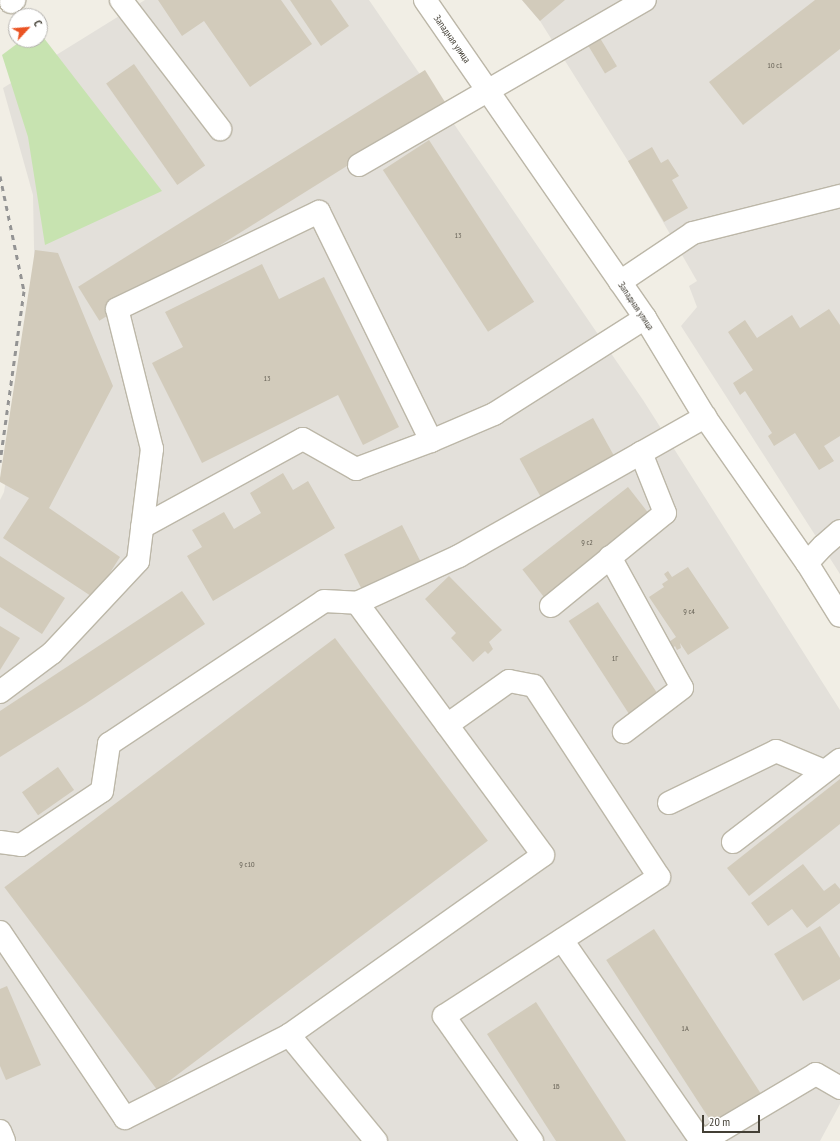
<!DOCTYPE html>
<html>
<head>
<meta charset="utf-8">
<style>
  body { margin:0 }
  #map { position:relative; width:840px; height:1141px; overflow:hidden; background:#f1eee5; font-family:"PT Sans Narrow",sans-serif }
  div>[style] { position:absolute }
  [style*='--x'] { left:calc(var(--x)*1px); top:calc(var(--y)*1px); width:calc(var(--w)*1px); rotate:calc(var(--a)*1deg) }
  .industrial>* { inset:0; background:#e3e0da }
  .green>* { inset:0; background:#c7e3b0 }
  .building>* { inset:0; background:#d2cbbb; transform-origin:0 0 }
  .roads { filter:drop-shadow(1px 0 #bcb7a8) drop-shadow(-1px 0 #bcb7a8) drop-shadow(0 1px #bcb7a8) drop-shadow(0 -1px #bcb7a8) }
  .minor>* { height:22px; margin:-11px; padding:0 11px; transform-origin:11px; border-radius:11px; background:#fff }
  .rail>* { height:3px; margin-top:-1.5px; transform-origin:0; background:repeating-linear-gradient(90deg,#949494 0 5px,transparent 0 10px) }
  span { translate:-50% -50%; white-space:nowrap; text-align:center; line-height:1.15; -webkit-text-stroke:3px #fff; paint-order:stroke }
  .number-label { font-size:8px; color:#676256 }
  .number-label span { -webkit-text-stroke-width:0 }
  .street-label { font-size:10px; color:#433f35 }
  .north { position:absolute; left:8px; top:8px; width:40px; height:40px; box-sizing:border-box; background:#fff; border:1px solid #b4b2ae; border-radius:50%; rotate:64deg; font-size:11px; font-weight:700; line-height:16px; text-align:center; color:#433f35 }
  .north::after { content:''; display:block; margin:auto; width:14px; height:18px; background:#ea5323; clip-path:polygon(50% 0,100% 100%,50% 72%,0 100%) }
  .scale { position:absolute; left:702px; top:1115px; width:58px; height:18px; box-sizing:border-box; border:2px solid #433f35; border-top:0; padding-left:5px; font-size:12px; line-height:14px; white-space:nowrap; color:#433f35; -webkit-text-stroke:3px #fff; paint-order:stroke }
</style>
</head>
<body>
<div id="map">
  <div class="industrial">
    <i style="clip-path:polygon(145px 0,369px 0,643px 400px,840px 710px,840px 1104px,820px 1141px,0 1141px,0 500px,4px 492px,35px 297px,33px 195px,3px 88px)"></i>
    <i style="clip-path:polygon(522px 0,840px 0,840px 574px,681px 326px,697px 307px,689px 286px,697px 281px,628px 161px,540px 21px)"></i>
  </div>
  <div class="green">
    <i style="clip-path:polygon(40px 33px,162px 191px,45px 245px,28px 137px,2px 55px,22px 40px,40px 40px)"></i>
  </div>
  <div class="building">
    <i style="clip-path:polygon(158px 0,281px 0,312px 44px,250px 87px,204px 21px,182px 36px)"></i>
    <i style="clip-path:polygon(290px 0,331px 0,349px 26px,321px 46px)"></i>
    <i style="clip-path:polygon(522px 0,565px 0,540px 21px)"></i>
    <i style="clip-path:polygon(815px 0,840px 0,840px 49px,743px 125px,709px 82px)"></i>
    <i style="left:600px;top:38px;width:33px;height:14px;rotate:59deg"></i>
    <i style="left:134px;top:64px;width:124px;height:34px;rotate:55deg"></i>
    <i style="left:425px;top:70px;width:40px;height:409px;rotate:58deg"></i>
    <i style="left:429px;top:140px;width:193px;height:55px;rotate:57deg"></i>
    <i style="clip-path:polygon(652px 147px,661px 163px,668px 159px,679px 176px,672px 180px,688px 208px,664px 222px,628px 161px)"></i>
    <i style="clip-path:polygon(35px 250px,58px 253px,113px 386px,49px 508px,120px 557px,94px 598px,3px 538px,29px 498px,0 482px,0 478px)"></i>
    <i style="clip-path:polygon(262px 264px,279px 299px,324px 277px,399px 427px,363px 445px,338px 395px,202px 463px,152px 363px,183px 347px,165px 312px)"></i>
    <i style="clip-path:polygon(829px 309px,840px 325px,840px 436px,824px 446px,834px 461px,819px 470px,795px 433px,774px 446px,768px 436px,772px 433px,745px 391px,740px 395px,733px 383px,753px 370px,728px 332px,745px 320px,757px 338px,792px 315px,800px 328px)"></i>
    <i style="left:593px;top:418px;width:43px;height:84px;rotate:61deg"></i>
    <i style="clip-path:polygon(283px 473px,293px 490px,308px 481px,335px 528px,213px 601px,187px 556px,202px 547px,192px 530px,224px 512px,234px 529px,261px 513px,250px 493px)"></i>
    <i style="left:628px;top:487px;width:41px;height:134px;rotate:52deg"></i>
    <i style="left:402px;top:525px;width:42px;height:65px;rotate:63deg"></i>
    <i style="clip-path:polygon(0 556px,65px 598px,42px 634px,0 607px)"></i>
    <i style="clip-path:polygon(688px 567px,729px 628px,688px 655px,680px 643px,681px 648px,677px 650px,675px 646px,673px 648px,669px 642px,676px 637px,649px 597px,664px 587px,662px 584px,668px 580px,664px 574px,668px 571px,672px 577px)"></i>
    <i style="clip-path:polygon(449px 576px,502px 630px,489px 642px,493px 649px,488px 654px,485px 651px,473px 662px,451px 638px,456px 633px,425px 599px)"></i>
    <i style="clip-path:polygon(182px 591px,205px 624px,85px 704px,0 757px,0 711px)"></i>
    <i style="left:598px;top:602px;width:113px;height:35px;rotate:57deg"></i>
    <i style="clip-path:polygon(0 626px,20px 638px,0 670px)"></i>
    <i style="left:335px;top:638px;width:254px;height:414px;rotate:53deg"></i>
    <i style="left:58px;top:767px;width:28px;height:44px;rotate:55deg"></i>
    <i style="clip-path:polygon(840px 779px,840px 824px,749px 896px,727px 868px)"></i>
    <i style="clip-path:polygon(803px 864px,824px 891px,835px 883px,840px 889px,840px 903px,807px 928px,792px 909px,768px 926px,751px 903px)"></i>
    <i style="clip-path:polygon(820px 926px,840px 958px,840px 979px,803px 1001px,774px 954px)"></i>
    <i style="left:654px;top:929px;width:202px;height:57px;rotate:57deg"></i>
    <i style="clip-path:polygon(7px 986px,41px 1065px,6px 1080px,0 1066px,0 989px)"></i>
    <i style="clip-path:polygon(536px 1002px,626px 1141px,556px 1141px,487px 1034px)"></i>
  </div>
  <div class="roads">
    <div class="minor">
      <i style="--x:121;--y:0;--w:163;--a:52.5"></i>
      <i style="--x:425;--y:0;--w:387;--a:55.3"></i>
      <i style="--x:645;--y:318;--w:116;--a:58.8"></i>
      <i style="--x:705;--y:417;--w:178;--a:55.1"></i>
      <i style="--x:807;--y:563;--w:62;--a:58.1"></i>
      <i style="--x:11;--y:2;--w:4;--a:-34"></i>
      <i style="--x:359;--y:165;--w:330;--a:-30"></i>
      <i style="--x:620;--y:282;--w:88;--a:-33.9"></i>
      <i style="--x:693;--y:233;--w:152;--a:-14.1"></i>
      <i style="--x:142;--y:527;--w:183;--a:-28.7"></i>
      <i style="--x:303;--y:439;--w:61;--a:29.5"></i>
      <i style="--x:356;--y:469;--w:80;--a:-20.5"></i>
      <i style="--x:610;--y:557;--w:149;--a:61.2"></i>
      <i style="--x:682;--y:688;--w:73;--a:142.8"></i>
      <i style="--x:807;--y:563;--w:23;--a:-47"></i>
      <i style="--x:823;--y:546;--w:23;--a:-41"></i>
      <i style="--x:551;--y:606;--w:147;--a:-39.2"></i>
      <i style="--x:665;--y:513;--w:65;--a:-111.8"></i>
      <i style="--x:0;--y:692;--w:65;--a:-36.9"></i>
      <i style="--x:52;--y:653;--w:126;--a:-46.9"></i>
      <i style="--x:138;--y:561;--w:113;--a:-82.9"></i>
      <i style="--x:152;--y:449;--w:144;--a:-104"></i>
      <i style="--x:117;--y:309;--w:224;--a:-25.7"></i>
      <i style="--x:319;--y:212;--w:255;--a:63.9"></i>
      <i style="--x:431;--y:441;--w:69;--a:-23.2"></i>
      <i style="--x:494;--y:414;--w:179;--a:-32.4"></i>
      <i style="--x:447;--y:725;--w:76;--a:-35.4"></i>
      <i style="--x:509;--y:681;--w:25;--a:11"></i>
      <i style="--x:534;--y:686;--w:228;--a:56.8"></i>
      <i style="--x:659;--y:877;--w:256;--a:147.1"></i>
      <i style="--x:444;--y:1016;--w:153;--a:54.9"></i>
      <i style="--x:669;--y:803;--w:119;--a:-25.9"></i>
      <i style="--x:776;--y:751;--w:52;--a:22.6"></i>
      <i style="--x:0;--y:842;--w:21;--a:8"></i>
      <i style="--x:21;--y:845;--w:97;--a:-33.7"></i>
      <i style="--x:102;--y:791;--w:48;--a:-81.5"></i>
      <i style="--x:109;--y:744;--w:258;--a:-33.6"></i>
      <i style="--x:324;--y:601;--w:33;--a:3"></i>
      <i style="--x:357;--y:603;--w:112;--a:-24.7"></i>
      <i style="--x:459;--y:556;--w:283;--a:-29.5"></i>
      <i style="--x:733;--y:842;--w:135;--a:-37.5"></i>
      <i style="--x:0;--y:932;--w:224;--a:56.1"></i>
      <i style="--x:125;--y:1118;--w:184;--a:-26.8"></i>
      <i style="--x:289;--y:1035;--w:311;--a:-35.3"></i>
      <i style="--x:543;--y:855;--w:313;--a:-126.4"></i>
      <i style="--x:562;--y:940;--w:244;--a:55.3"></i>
      <i style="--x:289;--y:1035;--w:137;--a:50.6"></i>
      <i style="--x:0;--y:1131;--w:11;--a:68"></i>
      <i style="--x:703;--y:1141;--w:131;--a:-30.7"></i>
      <i style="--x:816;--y:1074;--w:28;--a:30"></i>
    </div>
  </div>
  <div class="rail">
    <i style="--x:0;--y:176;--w:117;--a:78.2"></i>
    <i style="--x:24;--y:291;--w:173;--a:98"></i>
  </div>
  <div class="number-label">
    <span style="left:775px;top:66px">10 с1</span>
    <span style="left:458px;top:236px">13</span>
    <span style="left:267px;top:379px">13</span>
    <span style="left:587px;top:543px">9 с2</span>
    <span style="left:689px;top:612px">9 с4</span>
    <span style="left:615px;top:659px">1Г</span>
    <span style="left:247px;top:865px">9 с10</span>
    <span style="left:685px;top:1029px">1А</span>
    <span style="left:556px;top:1087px">1Б</span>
  </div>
  <div class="street-label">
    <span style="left:452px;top:39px;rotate:55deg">Западная улица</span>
    <span style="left:636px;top:306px;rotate:56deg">Западная улица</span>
  </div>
  <div class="north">С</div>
  <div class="scale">20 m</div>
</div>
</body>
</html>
